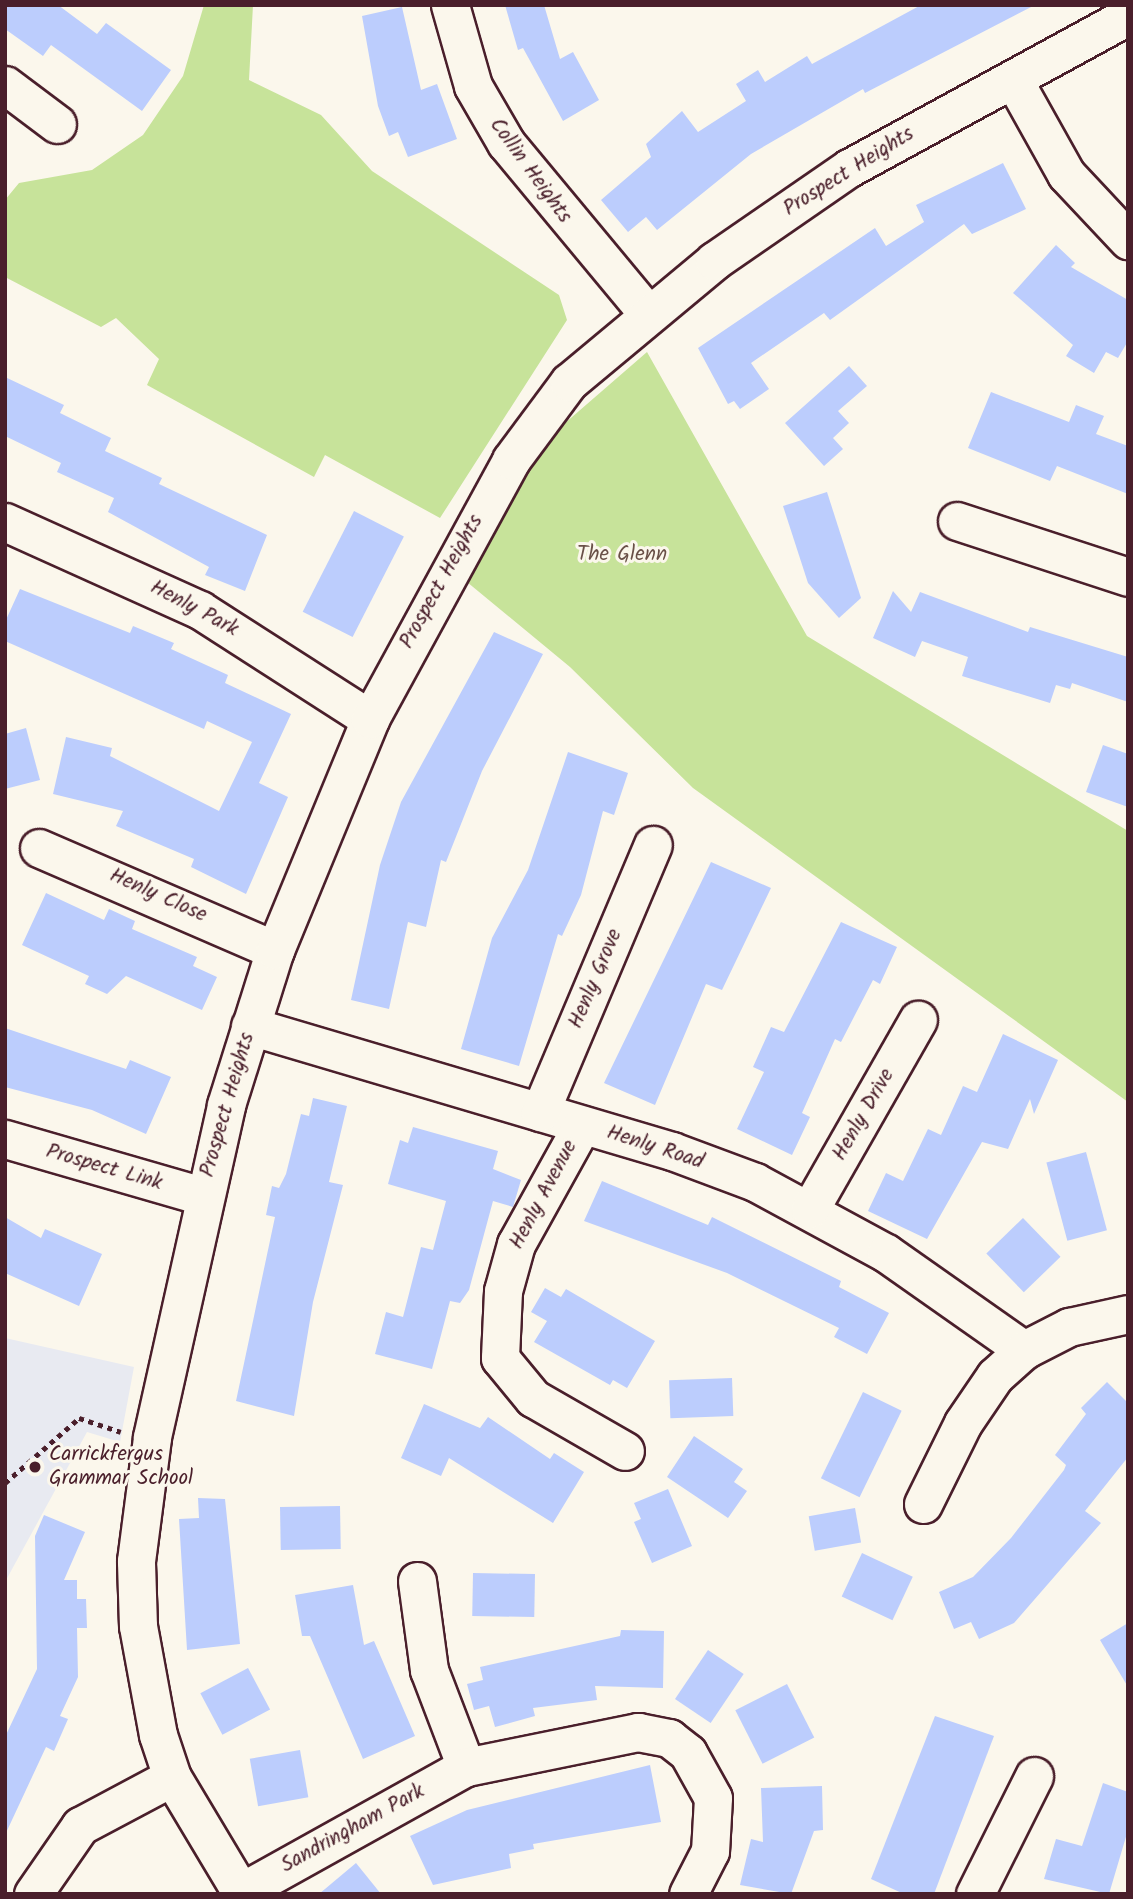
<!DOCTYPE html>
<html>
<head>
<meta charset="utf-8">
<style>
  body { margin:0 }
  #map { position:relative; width:1133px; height:1899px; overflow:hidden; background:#fbf7ec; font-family:Kalam,sans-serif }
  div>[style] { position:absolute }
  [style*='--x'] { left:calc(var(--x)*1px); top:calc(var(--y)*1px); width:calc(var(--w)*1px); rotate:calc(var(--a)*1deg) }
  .built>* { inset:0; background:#e8eaf1 }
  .green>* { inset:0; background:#c7e39a }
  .building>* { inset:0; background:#bccdfd; transform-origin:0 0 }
  .path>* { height:4.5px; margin-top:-2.25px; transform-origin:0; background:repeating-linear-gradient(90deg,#4a1f2b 0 5px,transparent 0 10px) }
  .roads { filter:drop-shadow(2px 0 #4a1f2b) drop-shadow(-2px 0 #4a1f2b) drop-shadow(0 2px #4a1f2b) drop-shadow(0 -2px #4a1f2b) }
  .minor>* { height:37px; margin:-18.5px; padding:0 18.5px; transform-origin:18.5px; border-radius:18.5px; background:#fbf7ec }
  .dots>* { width:19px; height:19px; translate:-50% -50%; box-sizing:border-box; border:4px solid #fbf7ec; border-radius:50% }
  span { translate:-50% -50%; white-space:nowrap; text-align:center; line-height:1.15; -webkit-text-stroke:6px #fbf7ec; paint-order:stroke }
  .street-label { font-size:21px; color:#4a1f2b }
  .park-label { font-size:21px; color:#695047 }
  .poi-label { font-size:21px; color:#4a1f2b }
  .left { translate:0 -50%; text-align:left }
  .frame { position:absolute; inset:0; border:7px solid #4a1f2b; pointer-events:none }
</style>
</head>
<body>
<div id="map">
  <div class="built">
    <i style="clip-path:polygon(5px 1338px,134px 1367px,120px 1442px,87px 1432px,5px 1582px)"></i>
  </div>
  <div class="green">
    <i style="clip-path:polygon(204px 5px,253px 5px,249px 80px,321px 115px,372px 171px,559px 295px,567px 320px,440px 518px,325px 455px,314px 477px,147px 385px,159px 359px,116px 318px,101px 327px,5px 277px,5px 200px,19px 183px,92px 170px,143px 135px,183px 76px)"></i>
    <i style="clip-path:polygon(647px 352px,807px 636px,1128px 831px,1128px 1102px,693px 788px,570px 667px,467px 582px,549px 437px)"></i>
  </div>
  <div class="building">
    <i style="clip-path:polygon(5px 5px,58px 5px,97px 34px,106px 23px,171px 70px,142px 111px,51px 45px,43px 56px,5px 29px)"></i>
    <i style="clip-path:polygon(505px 5px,544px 5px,560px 59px,573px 52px,599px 100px,563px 121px,523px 48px,518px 50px)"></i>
    <i style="clip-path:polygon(921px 5px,1035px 5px,865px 93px,863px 89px,751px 154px,657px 230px,646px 217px,628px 232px,601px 200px,651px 157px,646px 144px,682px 111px,698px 132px,746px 101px,736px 84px,758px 70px,765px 82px,807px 56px,812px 64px)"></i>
    <i style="clip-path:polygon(402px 7px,421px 90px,437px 84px,457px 139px,408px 157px,398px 132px,389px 136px,378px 106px,362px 16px)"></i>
    <i style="clip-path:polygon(1003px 163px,1026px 209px,972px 234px,964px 224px,830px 320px,824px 313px,751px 363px,769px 389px,740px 409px,734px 401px,728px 404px,698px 348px,875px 228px,886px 246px,924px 222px,916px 205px)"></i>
    <i style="clip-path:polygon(1056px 245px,1075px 263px,1071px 267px,1128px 300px,1128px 341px,1118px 358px,1106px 352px,1094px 373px,1066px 356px,1073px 345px,1013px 293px)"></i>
    <i style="clip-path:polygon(849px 366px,867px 386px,838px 411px,849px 423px,833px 438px,843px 449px,824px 466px,785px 423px)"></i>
    <i style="clip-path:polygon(5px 377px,64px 405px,60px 413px,111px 438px,105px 451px,162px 478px,159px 484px,267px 535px,245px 591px,205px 575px,209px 567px,108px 512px,114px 498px,57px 472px,61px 463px,5px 436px)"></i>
    <i style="clip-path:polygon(991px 392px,1069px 422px,1076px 405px,1104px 416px,1096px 434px,1128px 446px,1128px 494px,1057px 466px,1050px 481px,968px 448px)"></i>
    <i style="clip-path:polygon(827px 492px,861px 598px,839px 618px,808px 583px,783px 506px)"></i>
    <i style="left:354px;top:511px;width:56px;height:113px;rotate:27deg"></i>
    <i style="clip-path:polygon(20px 589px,130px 633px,133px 626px,174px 643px,171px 649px,228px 675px,225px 683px,291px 714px,259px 783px,288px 797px,246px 894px,191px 867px,194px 859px,116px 826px,123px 811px,53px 794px,66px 737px,112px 748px,110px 756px,219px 811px,252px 742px,207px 721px,204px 729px,5px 641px,5px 622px)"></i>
    <i style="clip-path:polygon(893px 591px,911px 612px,920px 592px,1028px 632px,1030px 627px,1128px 657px,1128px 702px,1072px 683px,1070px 689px,1056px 685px,1050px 703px,962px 676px,968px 657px,922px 641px,915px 657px,873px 638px)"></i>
    <i style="clip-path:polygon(494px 632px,543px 654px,482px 771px,446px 862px,441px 860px,426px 927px,408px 922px,389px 1009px,351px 1000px,380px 865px,401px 802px)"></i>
    <i style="clip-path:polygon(26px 728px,40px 780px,5px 789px,5px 734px)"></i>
    <i style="clip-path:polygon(1103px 745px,1128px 754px,1128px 807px,1086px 792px)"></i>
    <i style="clip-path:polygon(568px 752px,628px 773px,614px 815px,603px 811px,581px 895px,562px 936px,558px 934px,519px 1066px,461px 1049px,492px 938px,528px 870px)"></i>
    <i style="clip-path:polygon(711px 862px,771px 888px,722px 990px,706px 984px,655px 1105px,604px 1083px)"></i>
    <i style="clip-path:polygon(46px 893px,104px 920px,109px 909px,135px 921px,132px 929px,197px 957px,193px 966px,217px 977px,202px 1010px,126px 976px,107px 994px,85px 984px,89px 976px,22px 945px)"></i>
    <i style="clip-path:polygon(841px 922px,897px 947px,880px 984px,873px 980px,841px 1042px,835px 1039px,802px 1113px,810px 1117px,792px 1155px,737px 1129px,764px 1072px,753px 1067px,771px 1027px,784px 1032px)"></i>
    <i style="clip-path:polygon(5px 1028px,126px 1069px,130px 1060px,171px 1077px,146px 1134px,92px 1110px,5px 1087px)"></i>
    <i style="clip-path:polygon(1003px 1034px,1058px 1060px,1034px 1114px,1030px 1099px,1008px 1149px,982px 1142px,927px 1239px,868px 1211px,886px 1173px,903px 1181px,928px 1129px,941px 1135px,963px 1086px,977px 1092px)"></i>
    <i style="clip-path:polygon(313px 1098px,347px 1106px,329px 1182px,343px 1185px,313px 1302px,294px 1416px,236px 1401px,275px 1217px,266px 1215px,272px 1186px,279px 1188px,286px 1174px,301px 1114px,309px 1116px)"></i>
    <i style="clip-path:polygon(413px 1127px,498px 1151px,493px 1169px,521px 1180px,513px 1207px,493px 1201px,469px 1290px,460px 1303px,450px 1301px,432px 1369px,375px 1354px,386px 1312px,403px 1317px,421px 1247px,433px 1250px,446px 1201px,388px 1184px,400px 1140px,408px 1143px)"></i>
    <i style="left:1086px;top:1152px;width:81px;height:41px;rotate:75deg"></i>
    <i style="clip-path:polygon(602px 1181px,708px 1225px,712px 1217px,841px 1281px,839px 1287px,889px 1313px,867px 1354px,834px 1337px,839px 1328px,727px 1273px,584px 1221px)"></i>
    <i style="clip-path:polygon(5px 1217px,41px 1238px,45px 1229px,102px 1254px,79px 1306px,5px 1273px)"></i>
    <i style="left:1023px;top:1218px;width:54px;height:51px;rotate:46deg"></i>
    <i style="clip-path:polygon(545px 1288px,561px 1297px,566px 1289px,655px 1341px,627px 1388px,613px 1380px,610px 1385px,534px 1342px,547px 1321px,531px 1312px)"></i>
    <i style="left:732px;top:1378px;width:38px;height:63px;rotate:88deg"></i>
    <i style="clip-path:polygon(1107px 1382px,1128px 1403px,1128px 1457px,1085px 1511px,1101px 1523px,1014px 1623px,979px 1639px,971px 1622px,954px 1629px,939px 1592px,973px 1577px,1011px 1538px,1064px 1470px,1066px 1465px,1055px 1455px,1086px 1414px,1081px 1408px)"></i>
    <i style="left:863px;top:1392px;width:43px;height:96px;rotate:26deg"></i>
    <i style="clip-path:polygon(424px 1404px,480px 1428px,488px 1417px,550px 1459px,554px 1453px,584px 1472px,553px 1523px,449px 1458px,441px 1476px,401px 1458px)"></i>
    <i style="clip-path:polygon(694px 1436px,743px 1469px,734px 1482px,747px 1491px,728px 1518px,667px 1477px)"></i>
    <i style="clip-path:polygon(668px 1489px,692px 1546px,652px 1563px,634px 1522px,641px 1519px,634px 1503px)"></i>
    <i style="clip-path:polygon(198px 1498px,225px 1499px,240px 1644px,187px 1650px,179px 1519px,199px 1518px)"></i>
    <i style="left:340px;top:1506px;width:43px;height:60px;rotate:89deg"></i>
    <i style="left:855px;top:1508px;width:35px;height:47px;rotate:80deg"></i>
    <i style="clip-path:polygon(44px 1515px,85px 1532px,64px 1580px,77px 1580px,77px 1599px,86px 1599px,87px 1628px,77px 1628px,78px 1677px,60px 1716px,68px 1719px,54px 1751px,46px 1747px,5px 1835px,5px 1737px,37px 1669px,35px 1536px)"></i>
    <i style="left:862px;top:1553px;width:56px;height:48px;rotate:25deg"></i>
    <i style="left:473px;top:1573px;width:62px;height:43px;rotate:1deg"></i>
    <i style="clip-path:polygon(353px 1585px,364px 1645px,374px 1641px,415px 1736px,363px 1759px,310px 1636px,302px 1636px,295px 1595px)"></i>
    <i style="clip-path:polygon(1128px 1623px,1128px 1687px,1100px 1640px)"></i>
    <i style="clip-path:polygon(621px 1630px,664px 1631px,663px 1688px,595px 1686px,597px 1700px,533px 1708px,535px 1716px,495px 1727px,489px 1706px,474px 1710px,467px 1684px,483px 1680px,480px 1667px,620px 1636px)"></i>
    <i style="left:708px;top:1650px;width:43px;height:59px;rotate:34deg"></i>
    <i style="left:248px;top:1668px;width:47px;height:54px;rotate:62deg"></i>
    <i style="left:787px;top:1684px;width:60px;height:58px;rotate:63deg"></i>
    <i style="clip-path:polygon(935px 1716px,994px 1736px,934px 1894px,904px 1894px,871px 1879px)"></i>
    <i style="left:300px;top:1750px;width:48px;height:51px;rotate:80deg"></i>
    <i style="clip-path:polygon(650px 1765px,661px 1822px,533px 1844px,534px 1849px,509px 1854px,511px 1868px,433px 1885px,410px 1836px,467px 1810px)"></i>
    <i style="clip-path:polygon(1103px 1783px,1128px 1792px,1128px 1830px,1109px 1894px,1044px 1879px,1056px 1839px,1082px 1846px)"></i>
    <i style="clip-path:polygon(822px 1786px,823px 1830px,814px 1831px,791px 1894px,740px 1885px,751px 1839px,763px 1842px,761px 1788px)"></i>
    <i style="clip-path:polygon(356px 1863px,381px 1894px,319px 1894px)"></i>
  </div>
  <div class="path">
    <i style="--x:5;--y:1483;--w:98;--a:-41.3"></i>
    <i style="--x:79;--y:1418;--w:44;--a:18.4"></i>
  </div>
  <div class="roads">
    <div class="minor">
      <i style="--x:450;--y:5;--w:84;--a:74.1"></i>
      <i style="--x:473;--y:86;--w:66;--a:59.9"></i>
      <i style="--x:506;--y:143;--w:222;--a:50.3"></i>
      <i style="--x:1013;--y:79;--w:109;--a:60.8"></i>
      <i style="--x:1066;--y:174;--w:91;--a:46.8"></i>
      <i style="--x:5;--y:85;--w:65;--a:36.9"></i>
      <i style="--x:957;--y:521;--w:180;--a:18.1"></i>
      <i style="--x:5;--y:522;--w:214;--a:24.3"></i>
      <i style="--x:200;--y:610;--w:202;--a:32.7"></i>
      <i style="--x:39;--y:848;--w:257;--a:23.4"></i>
      <i style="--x:250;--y:1026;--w:440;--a:16.5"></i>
      <i style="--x:672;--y:1151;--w:89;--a:20.5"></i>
      <i style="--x:755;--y:1182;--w:149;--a:28.5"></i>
      <i style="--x:886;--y:1253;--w:169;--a:35.1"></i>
      <i style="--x:540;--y:1112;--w:290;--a:-67.1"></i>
      <i style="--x:582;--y:1125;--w:136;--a:119"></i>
      <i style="--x:516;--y:1244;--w:49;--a:105.5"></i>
      <i style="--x:503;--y:1291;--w:67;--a:92.6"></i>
      <i style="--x:500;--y:1358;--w:52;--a:50.5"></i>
      <i style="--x:533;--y:1398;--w:106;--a:29.9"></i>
      <i style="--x:5;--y:1139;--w:206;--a:16.1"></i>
      <i style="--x:810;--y:1209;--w:218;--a:-60.3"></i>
      <i style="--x:923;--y:1504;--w:90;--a:-63.7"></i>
      <i style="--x:963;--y:1423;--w:57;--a:-55.8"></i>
      <i style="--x:995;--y:1376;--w:39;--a:-42"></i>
      <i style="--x:1024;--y:1350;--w:51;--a:-27.1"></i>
      <i style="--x:1069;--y:1327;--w:60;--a:-12.4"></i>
      <i style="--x:417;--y:1581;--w:90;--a:82.3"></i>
      <i style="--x:429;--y:1670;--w:104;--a:69.1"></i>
      <i style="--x:241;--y:1892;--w:257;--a:-29.1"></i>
      <i style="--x:466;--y:1767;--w:176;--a:-11.5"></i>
      <i style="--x:638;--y:1732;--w:32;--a:11"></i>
      <i style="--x:669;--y:1738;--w:24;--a:38"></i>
      <i style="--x:688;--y:1753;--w:51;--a:60.9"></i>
      <i style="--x:713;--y:1798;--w:53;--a:93.2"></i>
      <i style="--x:710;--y:1851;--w:48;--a:117.1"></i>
      <i style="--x:33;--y:1894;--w:83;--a:-55.3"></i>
      <i style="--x:80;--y:1826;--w:104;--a:-28"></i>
      <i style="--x:242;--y:1894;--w:136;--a:-120.9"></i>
      <i style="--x:172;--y:1777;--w:44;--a:-108.4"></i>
      <i style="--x:158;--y:1735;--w:111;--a:-100.4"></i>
      <i style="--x:138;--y:1626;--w:65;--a:-91.8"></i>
      <i style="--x:136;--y:1561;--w:125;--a:-82.6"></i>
      <i style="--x:152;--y:1437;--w:340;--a:-77.4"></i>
      <i style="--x:226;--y:1105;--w:163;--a:-72.5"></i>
      <i style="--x:275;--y:950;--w:250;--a:-67.6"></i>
      <i style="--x:370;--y:719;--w:295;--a:-61.4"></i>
      <i style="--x:511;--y:460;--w:97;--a:-53.4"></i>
      <i style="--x:569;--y:382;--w:189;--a:-39.8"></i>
      <i style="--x:714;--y:261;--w:164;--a:-34.6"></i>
      <i style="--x:849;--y:168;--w:318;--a:-28.6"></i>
      <i style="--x:975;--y:1894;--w:132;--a:-63.4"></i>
    </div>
  </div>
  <div class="dots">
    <i style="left:35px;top:1467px;background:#4a1f2b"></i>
  </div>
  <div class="street-label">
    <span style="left:530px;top:171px;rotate:54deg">Collin Heights</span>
    <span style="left:849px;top:172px;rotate:-32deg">Prospect Heights</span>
    <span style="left:442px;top:582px;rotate:-61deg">Prospect Heights</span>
    <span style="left:194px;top:609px;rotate:28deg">Henly Park</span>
    <span style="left:158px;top:896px;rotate:24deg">Henly Close</span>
    <span style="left:596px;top:979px;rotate:-67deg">Henly Grove</span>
    <span style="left:228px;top:1105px;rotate:-74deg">Prospect Heights</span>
    <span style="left:864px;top:1115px;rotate:-60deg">Henly Drive</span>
    <span style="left:655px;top:1148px;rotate:18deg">Henly Road</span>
    <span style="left:104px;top:1168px;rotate:16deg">Prospect Link</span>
    <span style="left:544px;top:1195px;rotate:-62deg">Henly Avenue</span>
    <span style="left:353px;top:1829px;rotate:-29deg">Sandringham Park</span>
  </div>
  <div class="park-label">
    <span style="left:622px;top:555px">The Glenn</span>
  </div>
  <div class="poi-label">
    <span class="left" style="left:49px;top:1467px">Carrickfergus<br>Grammar School</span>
  </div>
  <div class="frame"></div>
</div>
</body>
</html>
